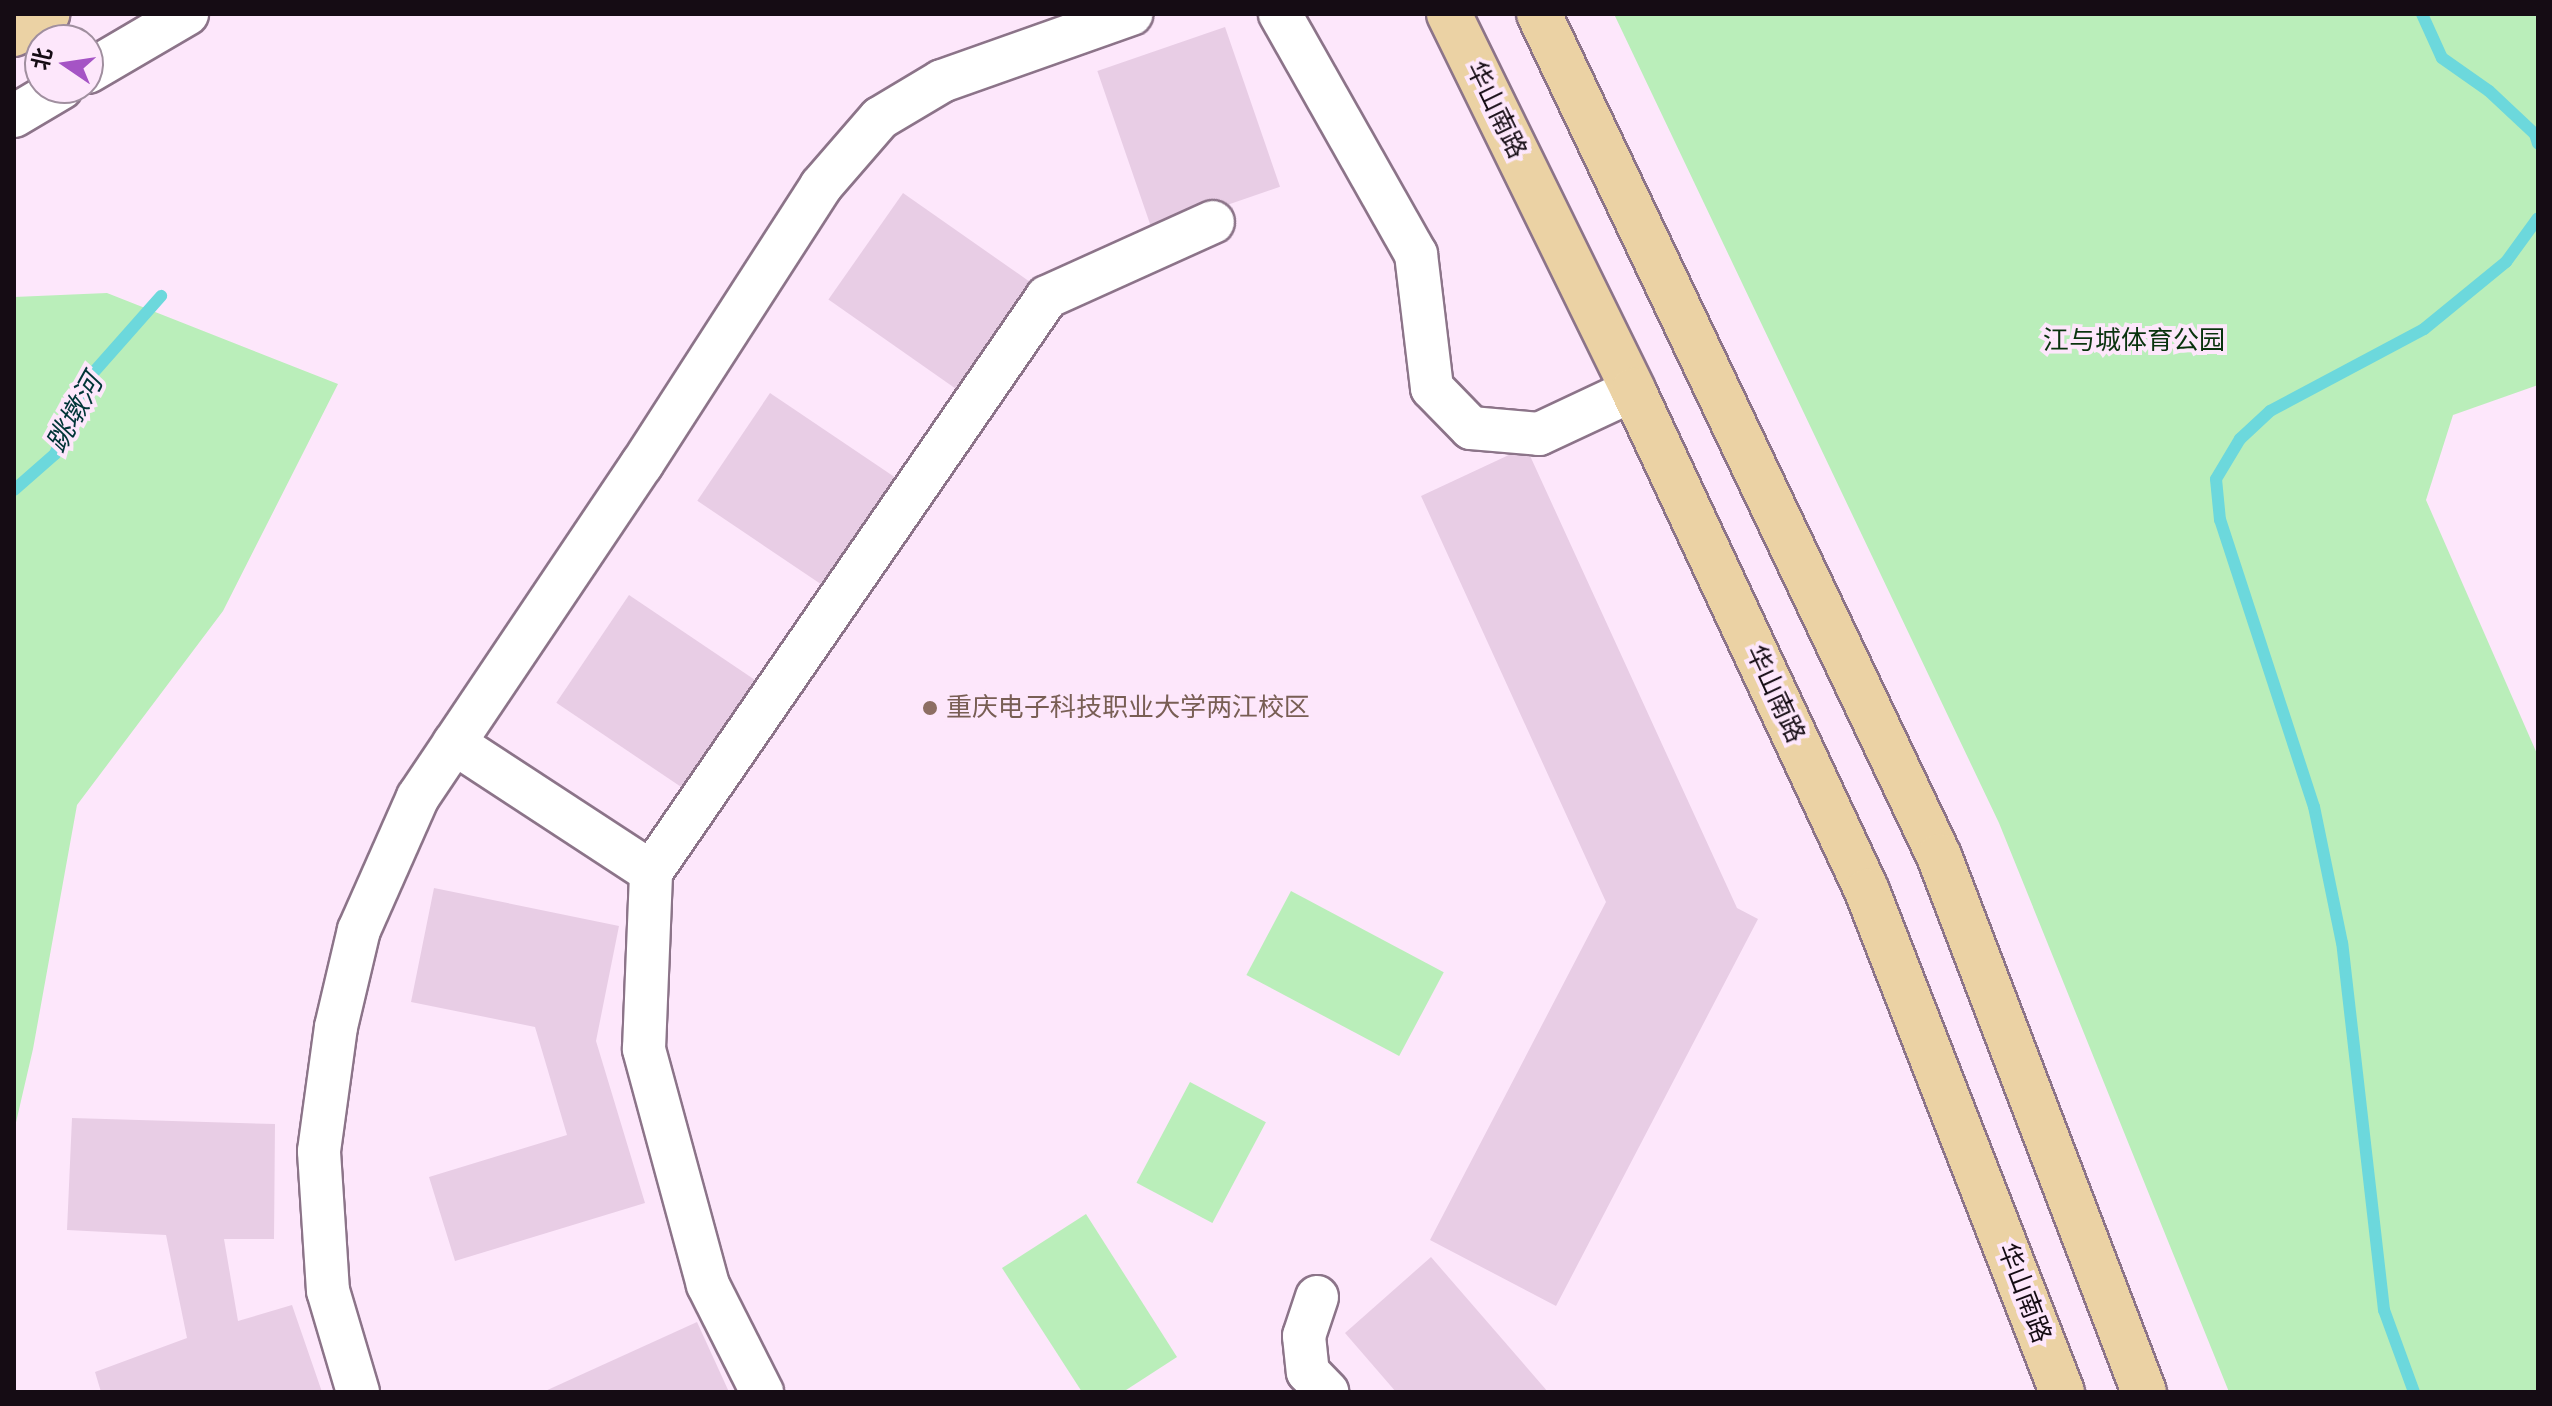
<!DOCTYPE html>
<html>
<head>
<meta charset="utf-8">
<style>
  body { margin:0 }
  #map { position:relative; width:2552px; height:1406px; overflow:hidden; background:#fde7fb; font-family:Cabin,"Noto Sans SC",sans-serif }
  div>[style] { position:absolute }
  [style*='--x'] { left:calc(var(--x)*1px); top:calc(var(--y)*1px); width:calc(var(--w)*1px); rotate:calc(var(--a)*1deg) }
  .green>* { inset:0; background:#baeeba; transform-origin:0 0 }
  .stream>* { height:12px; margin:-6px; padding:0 6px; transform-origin:6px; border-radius:6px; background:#6cd8dc }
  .building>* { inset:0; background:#e8cde5; transform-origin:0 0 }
  .roads { filter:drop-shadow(2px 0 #8c7489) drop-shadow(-2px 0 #8c7489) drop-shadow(0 2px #8c7489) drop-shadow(0 -2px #8c7489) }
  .minor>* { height:42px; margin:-21px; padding:0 21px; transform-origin:21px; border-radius:21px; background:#fff }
  .major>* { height:44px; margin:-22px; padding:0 22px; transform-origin:22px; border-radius:22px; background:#ebd2a4 }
  .dots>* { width:22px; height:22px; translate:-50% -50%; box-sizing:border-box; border:4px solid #fde7fb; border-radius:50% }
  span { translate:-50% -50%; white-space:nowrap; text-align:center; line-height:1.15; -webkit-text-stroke:8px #fde7fb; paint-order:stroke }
  .street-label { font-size:26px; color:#150c14 }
  .park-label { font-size:26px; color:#09330e }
  .education-label { font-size:26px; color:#785e54 }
  .left { translate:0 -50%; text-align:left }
  .water-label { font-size:28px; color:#003537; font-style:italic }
  .frame { position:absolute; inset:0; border:16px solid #150c14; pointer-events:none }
  .north { position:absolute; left:24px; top:24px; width:80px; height:80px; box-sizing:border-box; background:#fde7fb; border:2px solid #a08f9f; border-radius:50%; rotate:283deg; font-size:22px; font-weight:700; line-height:32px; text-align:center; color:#150c14 }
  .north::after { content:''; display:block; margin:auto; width:28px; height:36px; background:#a554c5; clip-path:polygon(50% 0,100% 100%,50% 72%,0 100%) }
</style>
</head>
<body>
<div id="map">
  <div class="green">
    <i style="clip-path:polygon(1614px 14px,2538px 14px,2538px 385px,2453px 415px,2426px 500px,2538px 756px,2538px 1392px,2229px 1392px,1999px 823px)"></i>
    <i style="clip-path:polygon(107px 293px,338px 384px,223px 611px,77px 805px,33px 1049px,14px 1131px,14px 297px)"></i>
    <i style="left:1291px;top:891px;width:173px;height:95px;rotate:28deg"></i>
    <i style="left:1190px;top:1082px;width:86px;height:114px;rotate:28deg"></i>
    <i style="clip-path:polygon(1086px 1214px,1177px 1357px,1123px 1392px,1082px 1392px,1002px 1268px)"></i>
  </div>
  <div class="stream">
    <i style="--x:2422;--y:14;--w:48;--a:65.6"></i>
    <i style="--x:2442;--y:58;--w:57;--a:35.1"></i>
    <i style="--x:2489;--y:91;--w:63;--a:43.1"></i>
    <i style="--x:2535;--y:134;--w:10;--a:73"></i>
    <i style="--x:14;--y:490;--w:55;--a:-41.3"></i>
    <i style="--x:55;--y:454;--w:78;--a:-67.4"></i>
    <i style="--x:85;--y:382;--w:115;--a:-48.5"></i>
    <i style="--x:2414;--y:1392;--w:87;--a:-110.1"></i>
    <i style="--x:2384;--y:1310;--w:369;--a:-96.5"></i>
    <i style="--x:2342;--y:943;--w:139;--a:-101.6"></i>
    <i style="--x:2314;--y:807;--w:302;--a:-108.1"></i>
    <i style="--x:2220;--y:520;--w:41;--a:-95.6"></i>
    <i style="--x:2216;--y:479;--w:47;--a:-59"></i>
    <i style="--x:2240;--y:439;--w:41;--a:-43"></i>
    <i style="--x:2270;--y:411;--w:174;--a:-28"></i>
    <i style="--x:2424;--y:329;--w:106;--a:-39.3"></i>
    <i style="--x:2506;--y:262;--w:54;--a:-54"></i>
  </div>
  <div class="building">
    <i style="left:1225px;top:27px;width:169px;height:135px;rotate:71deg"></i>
    <i style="left:903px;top:193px;width:162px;height:130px;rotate:35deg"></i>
    <i style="left:770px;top:393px;width:161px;height:130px;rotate:34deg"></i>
    <i style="clip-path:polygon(1526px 447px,1737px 908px,1758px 919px,1556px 1306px,1430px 1240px,1606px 902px,1421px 496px)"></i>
    <i style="left:629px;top:595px;width:161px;height:130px;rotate:34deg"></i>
    <i style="clip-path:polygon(434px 888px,619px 926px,596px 1041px,645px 1203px,455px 1261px,429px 1177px,567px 1135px,535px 1027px,411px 1002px)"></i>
    <i style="clip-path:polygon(72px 1118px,275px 1124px,274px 1239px,224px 1239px,238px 1321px,292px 1305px,322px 1392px,101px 1392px,95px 1372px,187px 1338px,166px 1235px,67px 1230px)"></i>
    <i style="clip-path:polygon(1431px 1257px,1548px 1392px,1396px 1392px,1345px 1333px)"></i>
    <i style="clip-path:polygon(697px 1322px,729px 1392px,543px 1392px)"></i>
  </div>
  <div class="roads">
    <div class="minor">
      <i style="--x:1280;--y:14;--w:276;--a:60.5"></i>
      <i style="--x:1416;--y:254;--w:135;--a:83.2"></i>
      <i style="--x:1432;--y:388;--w:56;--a:45.7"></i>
      <i style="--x:1471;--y:428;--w:68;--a:5"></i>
      <i style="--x:1539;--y:434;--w:104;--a:-25.1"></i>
      <i style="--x:88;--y:72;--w:115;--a:-30.4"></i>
      <i style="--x:14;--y:116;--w:55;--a:-30.8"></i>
      <i style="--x:454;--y:743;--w:235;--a:33.2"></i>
      <i style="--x:1317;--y:1297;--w:41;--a:108.4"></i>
      <i style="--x:1304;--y:1336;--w:36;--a:84"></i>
      <i style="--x:1308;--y:1372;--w:28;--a:46"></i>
      <i style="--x:358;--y:1392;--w:105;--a:-106.5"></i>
      <i style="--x:328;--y:1291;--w:140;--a:-93.7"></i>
      <i style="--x:319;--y:1151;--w:125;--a:-82.2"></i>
      <i style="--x:336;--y:1027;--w:100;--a:-76.7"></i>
      <i style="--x:359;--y:930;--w:145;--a:-66.1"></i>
      <i style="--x:418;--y:797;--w:401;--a:-56.1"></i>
      <i style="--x:642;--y:464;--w:331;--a:-57.2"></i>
      <i style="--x:821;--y:186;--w:90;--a:-49.1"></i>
      <i style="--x:880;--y:118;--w:72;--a:-30.8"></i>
      <i style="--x:942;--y:81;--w:201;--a:-19.5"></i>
      <i style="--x:762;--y:1392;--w:120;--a:-116.8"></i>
      <i style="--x:708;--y:1285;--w:245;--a:-105.2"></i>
      <i style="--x:644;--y:1049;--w:177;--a:-87.7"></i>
      <i style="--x:651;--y:872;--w:698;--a:-55.44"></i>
      <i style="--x:1047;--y:297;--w:182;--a:-24.3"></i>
    </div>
    <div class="major">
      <i style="--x:1449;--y:14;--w:419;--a:63.9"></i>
      <i style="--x:1633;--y:390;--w:553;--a:64.96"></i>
      <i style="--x:1867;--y:891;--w:538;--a:68.73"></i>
      <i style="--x:1539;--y:14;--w:932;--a:64.59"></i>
      <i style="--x:1939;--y:856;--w:574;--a:69.07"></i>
      <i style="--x:14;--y:34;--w:39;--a:-31"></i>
    </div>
  </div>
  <div class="dots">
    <i style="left:930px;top:708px;background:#8d6e63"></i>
  </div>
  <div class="street-label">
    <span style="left:1496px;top:110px;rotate:64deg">华山南路</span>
    <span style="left:1775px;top:694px;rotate:65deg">华山南路</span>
    <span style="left:2024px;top:1293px;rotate:69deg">华山南路</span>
  </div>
  <div class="park-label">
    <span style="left:2134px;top:341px">江与城体育公园</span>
  </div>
  <div class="education-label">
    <span class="left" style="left:946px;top:708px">重庆电子科技职业大学两江校区</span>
  </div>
  <div class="water-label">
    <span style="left:74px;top:413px;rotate:-61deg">跳墩河</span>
  </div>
  <div class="frame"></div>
  <div class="north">北</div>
</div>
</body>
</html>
